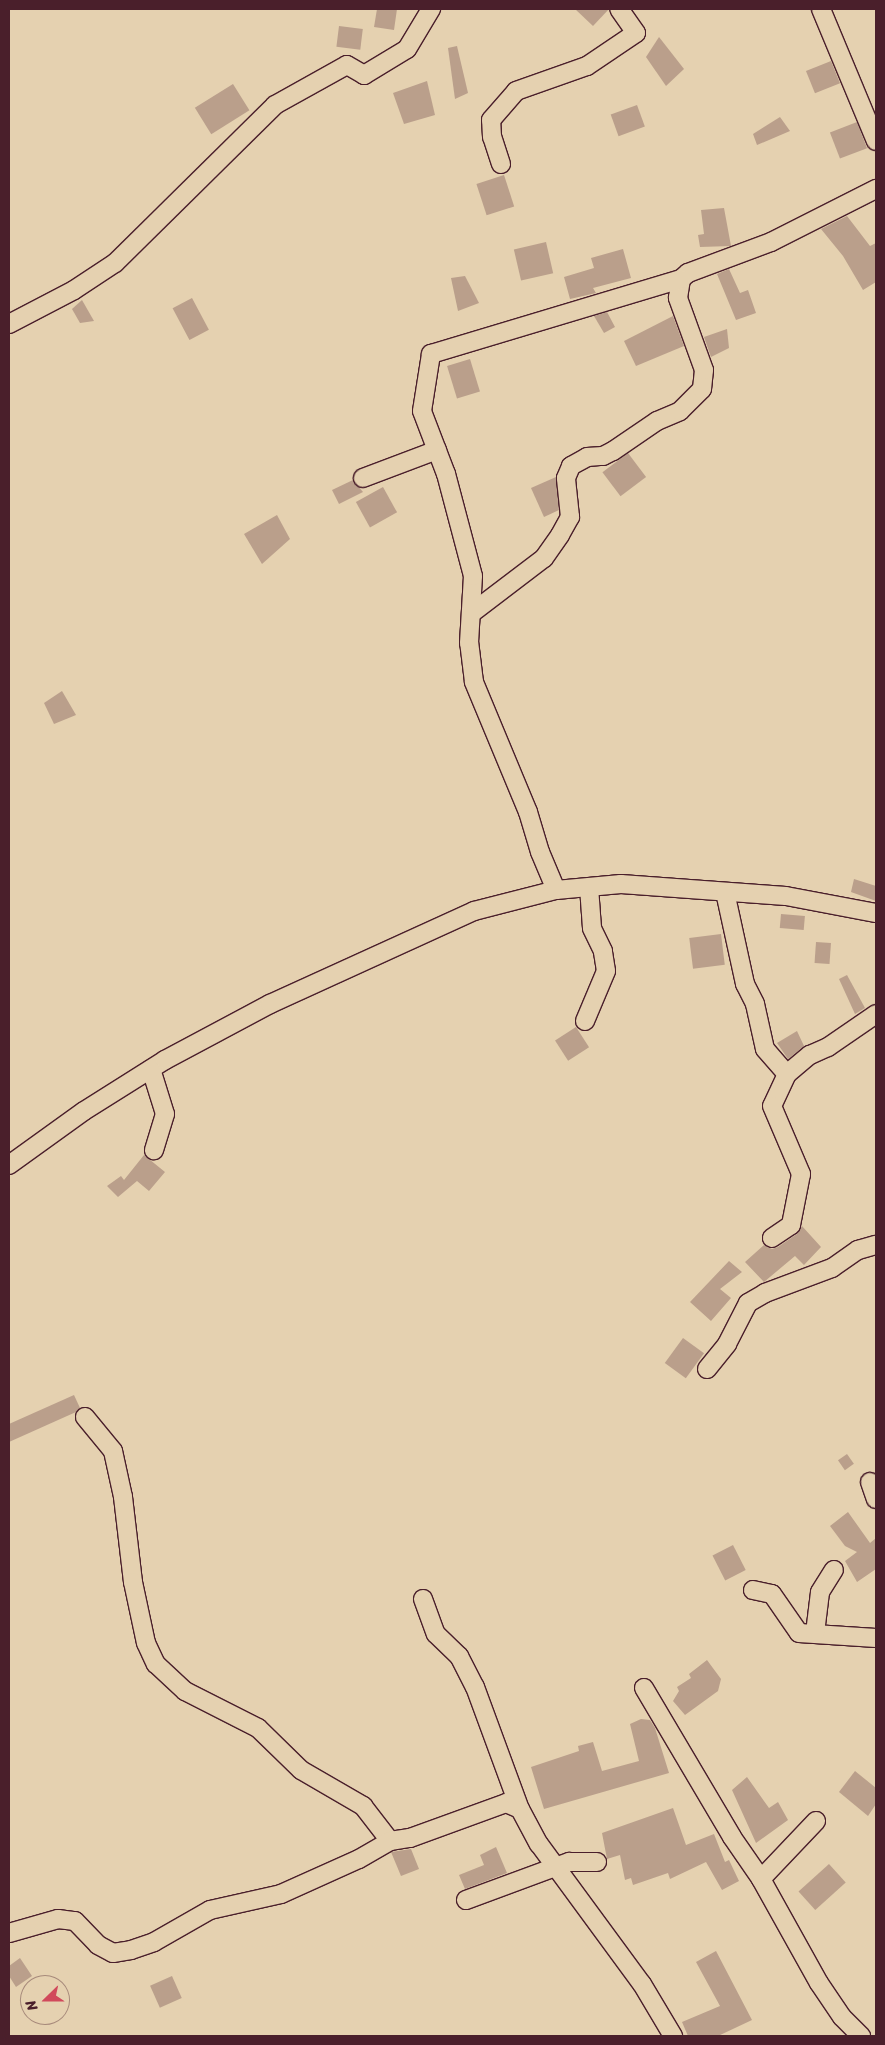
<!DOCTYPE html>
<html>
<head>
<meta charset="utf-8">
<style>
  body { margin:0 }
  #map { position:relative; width:885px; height:2045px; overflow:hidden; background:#e5d1b0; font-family:Sriracha,sans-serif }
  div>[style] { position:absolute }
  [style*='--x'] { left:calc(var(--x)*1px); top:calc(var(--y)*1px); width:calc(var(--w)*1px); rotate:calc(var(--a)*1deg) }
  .building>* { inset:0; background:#ba9f8b; transform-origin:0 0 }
  .roads { filter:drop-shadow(1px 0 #4a1f2b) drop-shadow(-1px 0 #4a1f2b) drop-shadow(0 1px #4a1f2b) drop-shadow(0 -1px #4a1f2b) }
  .minor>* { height:18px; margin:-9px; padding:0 9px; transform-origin:9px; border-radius:9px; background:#e5d1b0 }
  span { translate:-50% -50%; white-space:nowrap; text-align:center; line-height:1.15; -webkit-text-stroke:5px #e5d1b0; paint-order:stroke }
  .frame { position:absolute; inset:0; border:10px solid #4a1f2b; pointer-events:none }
  .north { position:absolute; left:20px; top:1975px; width:50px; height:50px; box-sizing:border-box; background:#e5d1b0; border:1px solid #a78a7b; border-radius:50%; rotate:248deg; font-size:14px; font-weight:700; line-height:20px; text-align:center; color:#4a1f2b }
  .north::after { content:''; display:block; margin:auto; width:18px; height:22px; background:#d1495b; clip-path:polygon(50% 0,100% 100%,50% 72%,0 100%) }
</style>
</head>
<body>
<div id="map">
  <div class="building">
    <i style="clip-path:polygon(377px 9px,397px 9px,394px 30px,374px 27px)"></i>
    <i style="clip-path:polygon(575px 9px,609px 9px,593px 26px)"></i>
    <i style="left:339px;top:26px;width:24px;height:21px;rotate:7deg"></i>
    <i style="clip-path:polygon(659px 37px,684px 69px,666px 86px,646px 57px)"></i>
    <i style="clip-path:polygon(457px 46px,468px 93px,455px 99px,448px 48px)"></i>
    <i style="left:831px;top:61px;width:24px;height:27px;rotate:68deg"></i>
    <i style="clip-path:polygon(427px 81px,435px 115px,404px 124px,393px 93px)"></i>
    <i style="left:233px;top:84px;width:31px;height:45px;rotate:58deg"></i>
    <i style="left:637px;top:105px;width:23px;height:28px;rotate:70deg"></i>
    <i style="clip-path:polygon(780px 117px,790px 131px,757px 145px,753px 134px)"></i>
    <i style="left:857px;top:122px;width:28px;height:29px;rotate:69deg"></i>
    <i style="left:504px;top:175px;width:33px;height:29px;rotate:72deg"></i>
    <i style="clip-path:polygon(724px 208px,731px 246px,700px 247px,698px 235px,704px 234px,701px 210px)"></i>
    <i style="clip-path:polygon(847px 216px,870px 246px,876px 243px,876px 282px,863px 290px,843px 256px,821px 229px)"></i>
    <i style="left:546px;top:242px;width:32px;height:33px;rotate:77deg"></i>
    <i style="clip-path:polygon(623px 249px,631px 278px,593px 288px,596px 293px,570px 299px,564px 277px,594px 268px,591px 258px)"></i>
    <i style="clip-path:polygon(729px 269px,740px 293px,748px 290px,756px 313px,736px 320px,717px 274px)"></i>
    <i style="clip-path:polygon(465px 276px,479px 303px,458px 311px,451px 278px)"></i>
    <i style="left:192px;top:298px;width:36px;height:22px;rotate:62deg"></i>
    <i style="clip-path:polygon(82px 300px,94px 321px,80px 323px,72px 309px)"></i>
    <i style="clip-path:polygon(607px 312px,615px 327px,604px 333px,594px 316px)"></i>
    <i style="clip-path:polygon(673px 316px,684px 346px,636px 366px,624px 341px)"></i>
    <i style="clip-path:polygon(727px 329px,729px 348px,711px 357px,704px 337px)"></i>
    <i style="left:470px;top:359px;width:34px;height:24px;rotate:73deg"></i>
    <i style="left:628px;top:453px;width:30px;height:32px;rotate:53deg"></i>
    <i style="clip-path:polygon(556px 477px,559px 510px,544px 517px,531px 488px)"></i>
    <i style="clip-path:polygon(353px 480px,363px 492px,339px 504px,332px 490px)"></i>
    <i style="left:383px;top:487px;width:29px;height:31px;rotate:61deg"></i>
    <i style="clip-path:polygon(277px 515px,290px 539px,262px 564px,244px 534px)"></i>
    <i style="clip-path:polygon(62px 691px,76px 715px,54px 724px,44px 703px)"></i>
    <i style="clip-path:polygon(854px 879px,876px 886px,876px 901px,851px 892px)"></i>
    <i style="left:781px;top:914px;width:24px;height:14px;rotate:5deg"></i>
    <i style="left:721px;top:934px;width:31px;height:32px;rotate:83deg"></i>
    <i style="left:816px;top:942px;width:15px;height:21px;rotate:4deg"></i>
    <i style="clip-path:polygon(847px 975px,865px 1008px,855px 1014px,839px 979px)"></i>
    <i style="left:576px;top:1027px;width:24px;height:25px;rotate:57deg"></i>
    <i style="clip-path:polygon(797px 1031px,804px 1046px,788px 1059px,777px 1043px)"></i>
    <i style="clip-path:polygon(144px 1155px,165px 1172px,149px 1191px,137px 1181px,118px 1197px,107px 1186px,121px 1176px,124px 1180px)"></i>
    <i style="clip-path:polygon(802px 1226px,821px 1247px,804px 1265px,795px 1256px,764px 1282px,745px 1262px,764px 1245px,772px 1249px,778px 1247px,797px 1234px)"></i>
    <i style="clip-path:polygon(729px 1261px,742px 1272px,720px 1289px,731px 1298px,711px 1321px,690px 1302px)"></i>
    <i style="left:683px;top:1338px;width:26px;height:31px;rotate:36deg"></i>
    <i style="clip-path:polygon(74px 1395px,80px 1408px,76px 1412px,9px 1442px,9px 1424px)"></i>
    <i style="left:847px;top:1454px;width:12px;height:11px;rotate:55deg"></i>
    <i style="clip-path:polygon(848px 1512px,870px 1543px,876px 1538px,876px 1569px,857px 1582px,845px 1561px,857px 1552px,845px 1546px,830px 1526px)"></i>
    <i style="left:733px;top:1545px;width:28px;height:23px;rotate:63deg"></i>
    <i style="clip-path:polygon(707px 1660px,721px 1679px,718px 1691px,685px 1715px,673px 1701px,679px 1691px,677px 1687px,691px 1678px,689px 1674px)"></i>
    <i style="clip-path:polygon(641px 1719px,650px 1720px,655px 1728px,669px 1773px,544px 1809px,531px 1767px,579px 1751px,578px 1746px,593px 1742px,602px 1771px,639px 1761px,630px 1724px)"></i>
    <i style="clip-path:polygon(855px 1771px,876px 1788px,876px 1804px,868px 1816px,839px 1792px)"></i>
    <i style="clip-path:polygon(747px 1777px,769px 1808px,778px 1802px,788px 1820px,756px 1843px,732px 1790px)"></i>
    <i style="clip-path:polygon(673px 1808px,686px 1845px,714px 1834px,725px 1862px,729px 1860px,739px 1881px,722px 1890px,706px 1862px,670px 1879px,668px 1873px,633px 1885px,631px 1878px,625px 1880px,620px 1855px,607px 1859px,602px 1833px)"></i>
    <i style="clip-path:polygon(496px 1847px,507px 1873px,465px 1889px,459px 1875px,484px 1865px,480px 1855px)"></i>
    <i style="clip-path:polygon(411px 1849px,419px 1869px,401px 1876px,391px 1852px)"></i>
    <i style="left:829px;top:1864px;width:25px;height:41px;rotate:48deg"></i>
    <i style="clip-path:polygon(716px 1951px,752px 2020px,718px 2036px,688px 2036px,682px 2022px,720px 2006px,696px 1962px)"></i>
    <i style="clip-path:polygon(20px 1958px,32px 1976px,16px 1987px,9px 1976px,9px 1966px)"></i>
    <i style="left:172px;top:1976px;width:24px;height:24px;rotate:66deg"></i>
  </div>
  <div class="roads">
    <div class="minor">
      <i style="--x:821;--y:9;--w:143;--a:67.4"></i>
      <i style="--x:501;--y:164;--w:28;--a:-108"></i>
      <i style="--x:492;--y:137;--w:17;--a:-93"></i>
      <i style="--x:491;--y:120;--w:38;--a:-49"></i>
      <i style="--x:516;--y:91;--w:75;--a:-19.4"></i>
      <i style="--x:587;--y:66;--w:59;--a:-34"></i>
      <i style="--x:636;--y:33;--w:29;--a:-125"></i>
      <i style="--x:9;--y:324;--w:73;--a:-27.6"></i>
      <i style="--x:74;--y:290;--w:49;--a:-33.4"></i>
      <i style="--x:115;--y:263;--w:225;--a:-44.6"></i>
      <i style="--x:275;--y:105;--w:82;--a:-29.1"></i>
      <i style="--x:347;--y:65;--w:20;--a:30"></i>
      <i style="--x:364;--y:75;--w:50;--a:-31.2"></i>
      <i style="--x:407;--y:49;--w:47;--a:-59"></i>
      <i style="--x:363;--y:478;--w:79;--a:-20.7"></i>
      <i style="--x:473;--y:612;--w:89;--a:-37.3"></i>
      <i style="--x:544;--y:558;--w:28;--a:-55"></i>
      <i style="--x:560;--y:535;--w:21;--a:-61"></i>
      <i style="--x:570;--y:517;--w:39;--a:-96"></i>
      <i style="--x:566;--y:478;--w:13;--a:-67"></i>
      <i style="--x:571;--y:466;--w:18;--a:-29"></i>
      <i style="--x:587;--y:457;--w:16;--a:-4"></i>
      <i style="--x:603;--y:456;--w:11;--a:-27"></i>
      <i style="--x:613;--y:451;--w:53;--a:-34.3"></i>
      <i style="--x:657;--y:421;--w:25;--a:-23"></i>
      <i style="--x:680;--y:411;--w:31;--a:-45"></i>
      <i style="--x:702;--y:389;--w:19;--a:-84"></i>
      <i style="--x:704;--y:370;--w:77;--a:-109.9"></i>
      <i style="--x:678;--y:298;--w:19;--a:-81"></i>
      <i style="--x:681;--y:279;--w:9;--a:-41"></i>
      <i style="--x:688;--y:273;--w:89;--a:-20.5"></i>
      <i style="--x:771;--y:242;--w:118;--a:-26.8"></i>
      <i style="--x:556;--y:890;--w:41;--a:-112.8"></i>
      <i style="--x:540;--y:852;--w:42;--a:-106.7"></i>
      <i style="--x:528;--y:812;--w:141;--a:-112.6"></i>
      <i style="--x:474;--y:682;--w:39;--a:-97"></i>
      <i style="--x:469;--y:643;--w:67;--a:-86.6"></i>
      <i style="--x:473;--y:576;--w:106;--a:-104.8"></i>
      <i style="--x:446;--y:474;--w:67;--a:-110.9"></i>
      <i style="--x:422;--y:411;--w:58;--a:-81"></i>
      <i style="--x:431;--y:354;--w:261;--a:-16.7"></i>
      <i style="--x:725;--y:892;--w:94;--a:77.7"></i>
      <i style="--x:745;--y:984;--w:22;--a:63"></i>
      <i style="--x:755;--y:1004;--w:46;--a:77.5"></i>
      <i style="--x:765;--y:1049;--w:33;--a:49"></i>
      <i style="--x:787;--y:1074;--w:35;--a:115"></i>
      <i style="--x:772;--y:1106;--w:74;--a:66.9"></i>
      <i style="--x:801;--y:1174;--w:52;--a:101.1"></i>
      <i style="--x:791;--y:1225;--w:23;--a:146"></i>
      <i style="--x:585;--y:1021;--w:54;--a:-67.2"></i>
      <i style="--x:606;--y:971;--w:20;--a:-99"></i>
      <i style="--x:603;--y:951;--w:25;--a:-116"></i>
      <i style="--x:592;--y:928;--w:41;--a:-94.2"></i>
      <i style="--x:151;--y:1069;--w:47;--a:72.7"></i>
      <i style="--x:165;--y:1114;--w:38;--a:107"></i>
      <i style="--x:787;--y:1074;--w:30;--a:-40"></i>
      <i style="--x:810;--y:1055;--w:20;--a:-24"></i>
      <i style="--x:828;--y:1047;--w:58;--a:-34.5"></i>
      <i style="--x:9;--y:1165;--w:92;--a:-35.8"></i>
      <i style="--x:84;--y:1111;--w:96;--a:-32.2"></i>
      <i style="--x:165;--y:1060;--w:119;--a:-28.1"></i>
      <i style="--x:270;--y:1004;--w:224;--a:-24.5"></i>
      <i style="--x:474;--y:911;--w:85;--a:-14.4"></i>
      <i style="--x:556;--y:890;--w:65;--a:-5.3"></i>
      <i style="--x:621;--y:884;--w:165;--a:4.2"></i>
      <i style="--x:786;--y:896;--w:92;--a:10.7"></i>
      <i style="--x:707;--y:1369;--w:32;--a:-51"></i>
      <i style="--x:727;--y:1344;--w:46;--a:-62.9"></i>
      <i style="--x:748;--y:1303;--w:20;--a:-30"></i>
      <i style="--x:765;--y:1293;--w:72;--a:-20.5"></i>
      <i style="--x:832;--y:1268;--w:32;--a:-35"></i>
      <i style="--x:858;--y:1250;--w:19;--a:-16"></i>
      <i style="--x:85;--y:1417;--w:44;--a:50.5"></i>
      <i style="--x:113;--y:1451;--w:47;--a:77.7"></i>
      <i style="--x:123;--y:1497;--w:86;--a:83.3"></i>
      <i style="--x:133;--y:1582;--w:62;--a:78"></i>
      <i style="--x:146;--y:1643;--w:23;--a:65"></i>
      <i style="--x:156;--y:1664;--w:40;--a:43"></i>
      <i style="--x:185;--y:1691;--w:82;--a:26.9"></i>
      <i style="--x:258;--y:1728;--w:60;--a:44.3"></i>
      <i style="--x:301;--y:1770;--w:72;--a:30.1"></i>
      <i style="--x:363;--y:1806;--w:44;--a:52.4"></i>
      <i style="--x:390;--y:1841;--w:20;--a:-9"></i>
      <i style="--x:410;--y:1838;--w:102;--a:-20"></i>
      <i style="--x:506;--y:1803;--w:15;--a:23"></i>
      <i style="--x:520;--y:1809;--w:40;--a:62"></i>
      <i style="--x:539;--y:1844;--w:174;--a:53.7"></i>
      <i style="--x:642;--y:1984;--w:61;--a:59.2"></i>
      <i style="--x:870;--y:1482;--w:18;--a:71"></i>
      <i style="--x:753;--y:1590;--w:19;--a:12"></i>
      <i style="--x:772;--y:1594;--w:47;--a:55.3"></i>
      <i style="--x:799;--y:1633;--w:77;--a:3.7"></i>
      <i style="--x:423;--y:1599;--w:37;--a:70"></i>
      <i style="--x:436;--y:1634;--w:32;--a:44"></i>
      <i style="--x:459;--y:1656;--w:35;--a:63"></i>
      <i style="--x:475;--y:1687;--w:130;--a:69.8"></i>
      <i style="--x:815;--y:1633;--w:41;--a:-83"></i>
      <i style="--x:820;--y:1592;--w:26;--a:-58"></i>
      <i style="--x:644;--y:1688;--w:173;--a:59.4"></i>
      <i style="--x:732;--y:1837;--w:51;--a:55.4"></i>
      <i style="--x:761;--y:1879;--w:119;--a:60.9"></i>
      <i style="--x:819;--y:1983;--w:41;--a:55.9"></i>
      <i style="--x:842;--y:2017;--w:27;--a:45"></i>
      <i style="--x:761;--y:1879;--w:80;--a:-46.5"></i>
      <i style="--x:466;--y:1900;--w:110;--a:-20.3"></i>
      <i style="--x:569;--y:1862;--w:28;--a:0"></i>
      <i style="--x:9;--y:1933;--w:51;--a:-15.9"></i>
      <i style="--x:58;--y:1919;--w:17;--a:7"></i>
      <i style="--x:75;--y:1921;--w:33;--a:46"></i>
      <i style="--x:98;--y:1945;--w:17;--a:28"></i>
      <i style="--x:113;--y:1953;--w:18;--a:-9"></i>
      <i style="--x:131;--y:1950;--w:24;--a:-19"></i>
      <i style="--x:154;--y:1942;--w:64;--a:-29.7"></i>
      <i style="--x:210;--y:1910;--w:73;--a:-12.7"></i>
      <i style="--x:281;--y:1894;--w:85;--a:-24.2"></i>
      <i style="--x:359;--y:1859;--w:36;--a:-30"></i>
    </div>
  </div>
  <div class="frame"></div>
  <div class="north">N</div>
</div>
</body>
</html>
